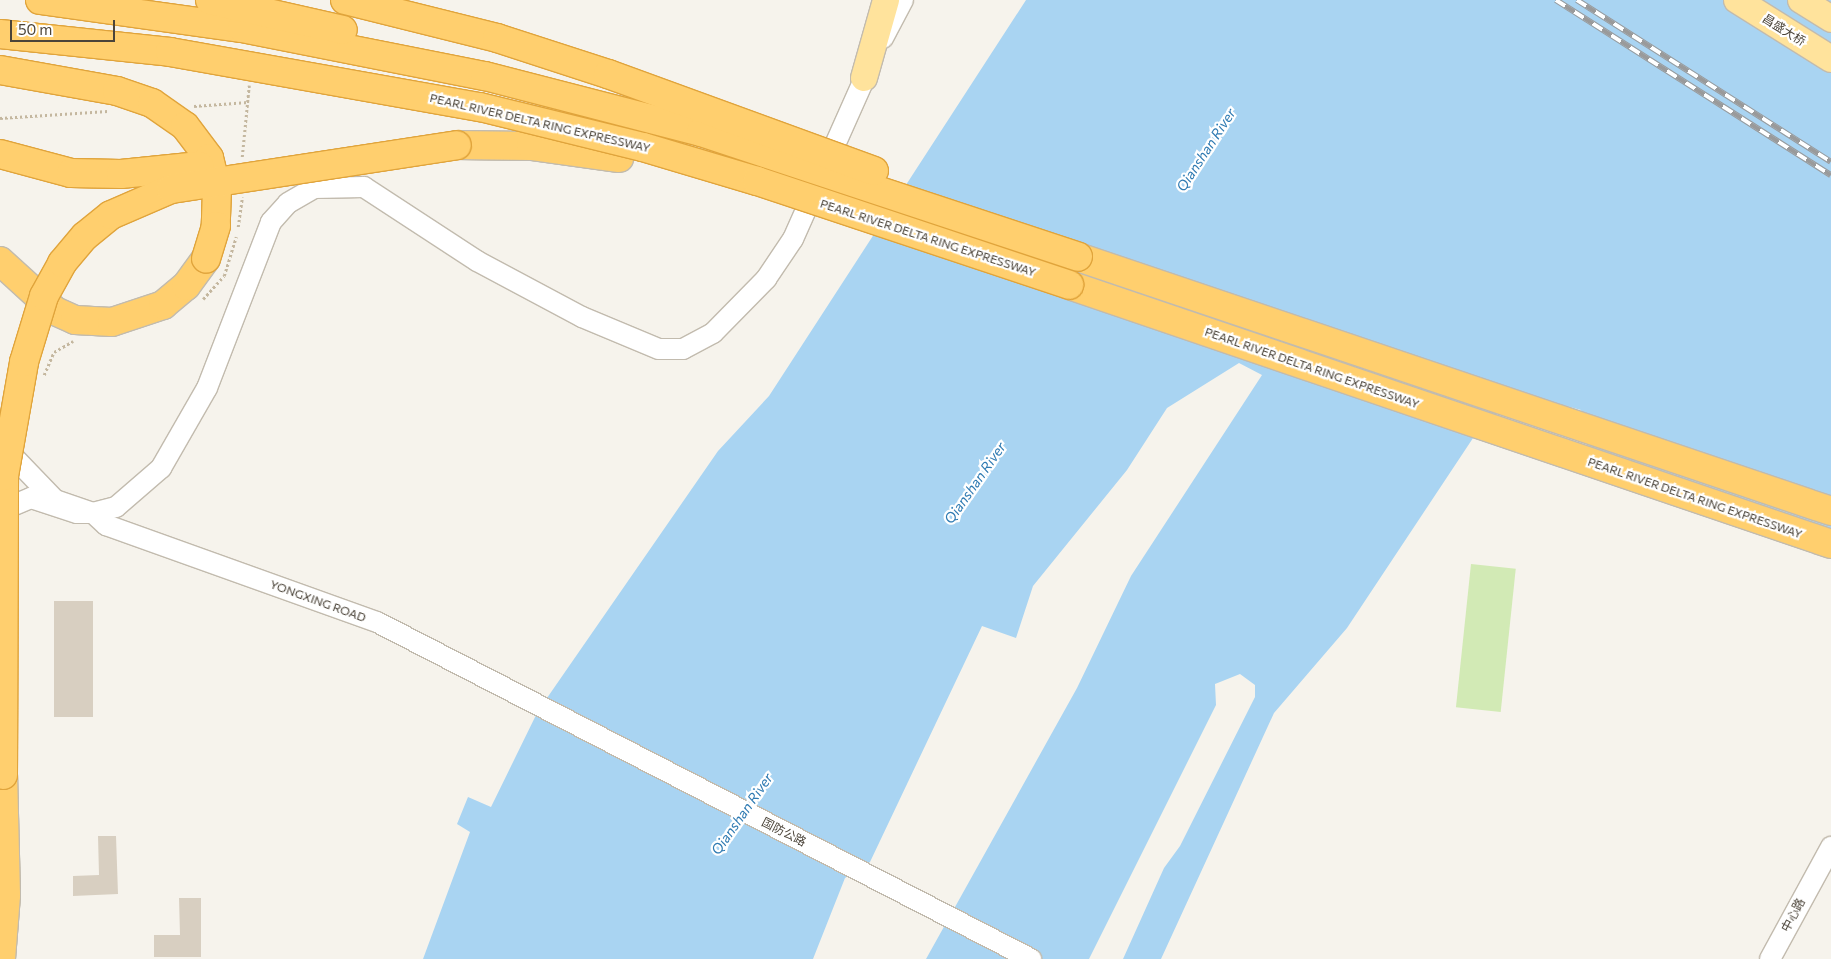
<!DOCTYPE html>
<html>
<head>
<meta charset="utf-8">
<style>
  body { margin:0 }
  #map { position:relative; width:1831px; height:959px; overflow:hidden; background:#f6f3ec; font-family:Commissioner,"Noto Sans SC",sans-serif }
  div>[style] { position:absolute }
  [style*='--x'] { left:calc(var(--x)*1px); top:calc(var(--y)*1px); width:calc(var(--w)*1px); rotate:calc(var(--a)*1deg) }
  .green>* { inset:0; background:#d2eab5; transform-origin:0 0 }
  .water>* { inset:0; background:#a9d4f2 }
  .building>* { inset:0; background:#d8cfc1; transform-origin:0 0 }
  .path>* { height:2.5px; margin-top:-1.25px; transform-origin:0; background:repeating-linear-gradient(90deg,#c4b79f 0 2.5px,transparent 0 5px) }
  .roads { filter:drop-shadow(1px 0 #c2bbae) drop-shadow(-1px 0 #c2bbae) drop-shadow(0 1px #c2bbae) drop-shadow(0 -1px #c2bbae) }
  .minor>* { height:20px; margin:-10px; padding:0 10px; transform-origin:10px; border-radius:10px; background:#fff }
  .major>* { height:26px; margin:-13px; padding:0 13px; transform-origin:13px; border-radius:13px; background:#ffe39c }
  .highway>* { height:28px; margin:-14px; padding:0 14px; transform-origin:14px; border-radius:14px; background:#ffcf6e }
  .rail>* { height:5.5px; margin-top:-2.75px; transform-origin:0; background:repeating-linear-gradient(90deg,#fff 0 11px,#9a9a9a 0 22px); box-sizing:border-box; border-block:1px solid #9a9a9a }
  .bridges { filter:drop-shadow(1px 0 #e0a43c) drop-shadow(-1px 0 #e0a43c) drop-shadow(0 1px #e0a43c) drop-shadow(0 -1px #e0a43c) }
  .highway-bridge>* { height:28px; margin:-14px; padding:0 14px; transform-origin:14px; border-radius:14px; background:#ffcf6e }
  span { translate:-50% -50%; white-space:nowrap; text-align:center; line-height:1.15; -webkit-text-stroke:4.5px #fff; paint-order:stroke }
  .street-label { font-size:12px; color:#4b4439 }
  .water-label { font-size:14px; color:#2e7ab2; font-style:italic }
  .scale { position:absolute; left:10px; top:20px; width:105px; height:22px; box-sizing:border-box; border:2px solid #4b4439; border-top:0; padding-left:6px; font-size:15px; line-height:18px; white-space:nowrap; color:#4b4439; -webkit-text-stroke:4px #fff; paint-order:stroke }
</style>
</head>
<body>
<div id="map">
  <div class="green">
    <i style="left:1471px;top:564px;width:45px;height:144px;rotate:6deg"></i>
  </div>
  <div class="water">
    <i style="clip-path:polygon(1026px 0,1831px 0,1831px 532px,1592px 464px,1581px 410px,1534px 397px,1485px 420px,1347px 628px,1274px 713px,1161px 959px,1123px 959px,1164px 868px,1180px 846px,1255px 697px,1255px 685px,1240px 674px,1215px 684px,1216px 705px,1089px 959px,926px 959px,1077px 688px,1131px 576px,1262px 375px,1239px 363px,1167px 408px,1127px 470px,1033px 586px,1016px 638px,982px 626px,870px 862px,845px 878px,813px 959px,423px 959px,470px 832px,457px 824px,468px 797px,491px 807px,538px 711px,718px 451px,769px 396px)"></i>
  </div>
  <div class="building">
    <i style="left:54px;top:601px;width:39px;height:116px"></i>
    <i style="clip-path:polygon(98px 836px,116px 836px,118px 894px,73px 896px,73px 876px,99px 875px)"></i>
    <i style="clip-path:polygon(179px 898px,201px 898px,201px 957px,154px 957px,154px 935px,180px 935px)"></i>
  </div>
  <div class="path">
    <i style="--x:194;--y:106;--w:54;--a:-4.2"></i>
    <i style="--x:0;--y:118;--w:108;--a:-3.7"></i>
    <i style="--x:242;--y:157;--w:72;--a:-84.4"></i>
    <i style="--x:238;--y:227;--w:30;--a:-82"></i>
    <i style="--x:203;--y:299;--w:31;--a:-48"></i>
    <i style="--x:224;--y:276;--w:41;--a:-72.9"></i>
    <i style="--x:44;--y:375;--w:25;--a:-67"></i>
    <i style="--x:54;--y:352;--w:22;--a:-30"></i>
  </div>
  <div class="roads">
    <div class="minor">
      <i style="--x:883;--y:38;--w:43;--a:-62.2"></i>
      <i style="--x:2;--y:445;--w:76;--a:46.1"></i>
      <i style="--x:55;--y:500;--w:40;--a:18.9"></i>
      <i style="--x:93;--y:513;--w:18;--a:43"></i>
      <i style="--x:106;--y:525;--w:288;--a:19.7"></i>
      <i style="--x:377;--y:622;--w:736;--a:27.26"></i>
      <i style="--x:0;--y:511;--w:34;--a:-23"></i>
      <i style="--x:31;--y:498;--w:48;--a:18.1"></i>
      <i style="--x:77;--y:513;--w:16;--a:0"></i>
      <i style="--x:93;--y:513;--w:24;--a:-15"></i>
      <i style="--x:116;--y:507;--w:60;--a:-40.9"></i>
      <i style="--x:161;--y:468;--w:92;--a:-60.1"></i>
      <i style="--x:207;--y:388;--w:178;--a:-68.9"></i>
      <i style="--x:271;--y:222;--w:25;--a:-48"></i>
      <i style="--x:288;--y:203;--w:30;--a:-30"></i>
      <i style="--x:314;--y:188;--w:50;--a:-1.1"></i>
      <i style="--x:364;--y:187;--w:135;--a:33.2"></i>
      <i style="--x:477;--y:261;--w:119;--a:28.1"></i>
      <i style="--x:582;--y:317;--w:83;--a:22.6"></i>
      <i style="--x:659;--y:349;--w:24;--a:0"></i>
      <i style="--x:683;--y:349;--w:34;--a:-28"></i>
      <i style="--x:713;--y:333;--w:76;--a:-45.5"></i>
      <i style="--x:766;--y:279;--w:48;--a:-56"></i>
      <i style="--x:793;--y:239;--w:189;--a:-66"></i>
      <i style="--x:1770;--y:959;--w:128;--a:-61.4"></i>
    </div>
    <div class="major">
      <i style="--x:1737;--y:0;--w:111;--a:32.1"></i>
      <i style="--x:1801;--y:0;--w:36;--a:32"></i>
      <i style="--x:864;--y:78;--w:81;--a:-74.2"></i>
    </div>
    <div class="highway">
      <i style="--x:457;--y:145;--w:74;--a:0.8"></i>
      <i style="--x:531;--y:146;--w:89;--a:7.8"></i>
      <i style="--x:1078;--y:257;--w:795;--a:18.64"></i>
      <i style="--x:0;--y:261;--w:74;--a:42.3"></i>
      <i style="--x:55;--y:311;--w:22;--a:24"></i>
      <i style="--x:75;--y:320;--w:37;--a:3"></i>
      <i style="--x:112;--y:322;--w:54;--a:-18.4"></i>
      <i style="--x:163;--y:305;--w:30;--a:-40"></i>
      <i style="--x:186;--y:286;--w:34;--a:-54"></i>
      <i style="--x:1069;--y:285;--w:805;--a:18.77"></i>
      <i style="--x:1;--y:959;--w:64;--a:-85.5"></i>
      <i style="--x:6;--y:895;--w:120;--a:-91.4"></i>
    </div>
  </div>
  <div class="rail">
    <i style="--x:1556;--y:0;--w:326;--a:32.5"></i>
    <i style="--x:1577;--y:0;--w:301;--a:32.5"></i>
  </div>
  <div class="bridges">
    <div class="highway-bridge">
      <i style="--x:40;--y:0;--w:204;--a:7.9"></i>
      <i style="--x:242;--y:28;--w:248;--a:11.2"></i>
      <i style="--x:485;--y:76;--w:223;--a:14.5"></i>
      <i style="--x:701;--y:132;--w:397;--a:18.3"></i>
      <i style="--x:210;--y:0;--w:136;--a:12.7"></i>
      <i style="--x:345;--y:0;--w:157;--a:14"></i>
      <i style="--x:497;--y:38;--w:117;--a:18"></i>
      <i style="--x:608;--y:74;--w:283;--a:20"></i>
      <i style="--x:0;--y:34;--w:171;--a:6"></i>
      <i style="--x:170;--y:52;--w:315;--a:10.1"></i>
      <i style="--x:480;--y:107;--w:168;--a:13.8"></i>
      <i style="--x:643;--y:147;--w:119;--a:16.6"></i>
      <i style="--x:757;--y:181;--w:329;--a:18.4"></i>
      <i style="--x:0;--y:70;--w:119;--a:10.2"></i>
      <i style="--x:117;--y:91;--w:37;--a:19"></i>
      <i style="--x:152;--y:103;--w:40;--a:34.9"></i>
      <i style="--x:185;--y:126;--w:40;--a:53"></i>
      <i style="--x:209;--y:158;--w:32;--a:76"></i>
      <i style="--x:217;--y:189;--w:37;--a:92"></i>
      <i style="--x:216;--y:226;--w:34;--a:107"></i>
      <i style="--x:0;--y:154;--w:73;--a:15"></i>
      <i style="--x:71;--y:173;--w:50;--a:1.1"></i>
      <i style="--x:121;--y:174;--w:79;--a:-5.8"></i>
      <i style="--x:3;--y:775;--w:299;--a:-89.8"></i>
      <i style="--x:4;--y:476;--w:116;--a:-80"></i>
      <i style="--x:24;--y:362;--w:69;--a:-73.1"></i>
      <i style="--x:44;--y:296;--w:38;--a:-61"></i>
      <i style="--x:62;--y:263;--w:35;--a:-50"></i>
      <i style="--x:85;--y:236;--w:33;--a:-39"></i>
      <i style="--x:111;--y:215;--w:65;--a:-23.4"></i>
      <i style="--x:171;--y:189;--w:289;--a:-8.7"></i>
    </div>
  </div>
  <div class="street-label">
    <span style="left:1784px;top:30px;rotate:32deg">昌盛大桥</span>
    <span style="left:540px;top:123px;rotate:13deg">PEARL RIVER DELTA RING EXPRESSWAY</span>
    <span style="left:928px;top:238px;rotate:18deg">PEARL RIVER DELTA RING EXPRESSWAY</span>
    <span style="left:1312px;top:368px;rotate:19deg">PEARL RIVER DELTA RING EXPRESSWAY</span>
    <span style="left:1695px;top:498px;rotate:19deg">PEARL RIVER DELTA RING EXPRESSWAY</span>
    <span style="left:318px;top:601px;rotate:20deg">YONGXING ROAD</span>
    <span style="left:784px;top:832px;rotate:27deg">国防公路</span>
    <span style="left:1793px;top:915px;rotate:-62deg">中心路</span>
  </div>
  <div class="water-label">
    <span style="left:1206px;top:150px;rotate:-57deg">Qianshan River</span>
    <span style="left:975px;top:483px;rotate:-55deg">Qianshan River</span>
    <span style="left:742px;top:814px;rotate:-55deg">Qianshan River</span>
  </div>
  <div class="scale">50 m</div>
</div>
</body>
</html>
